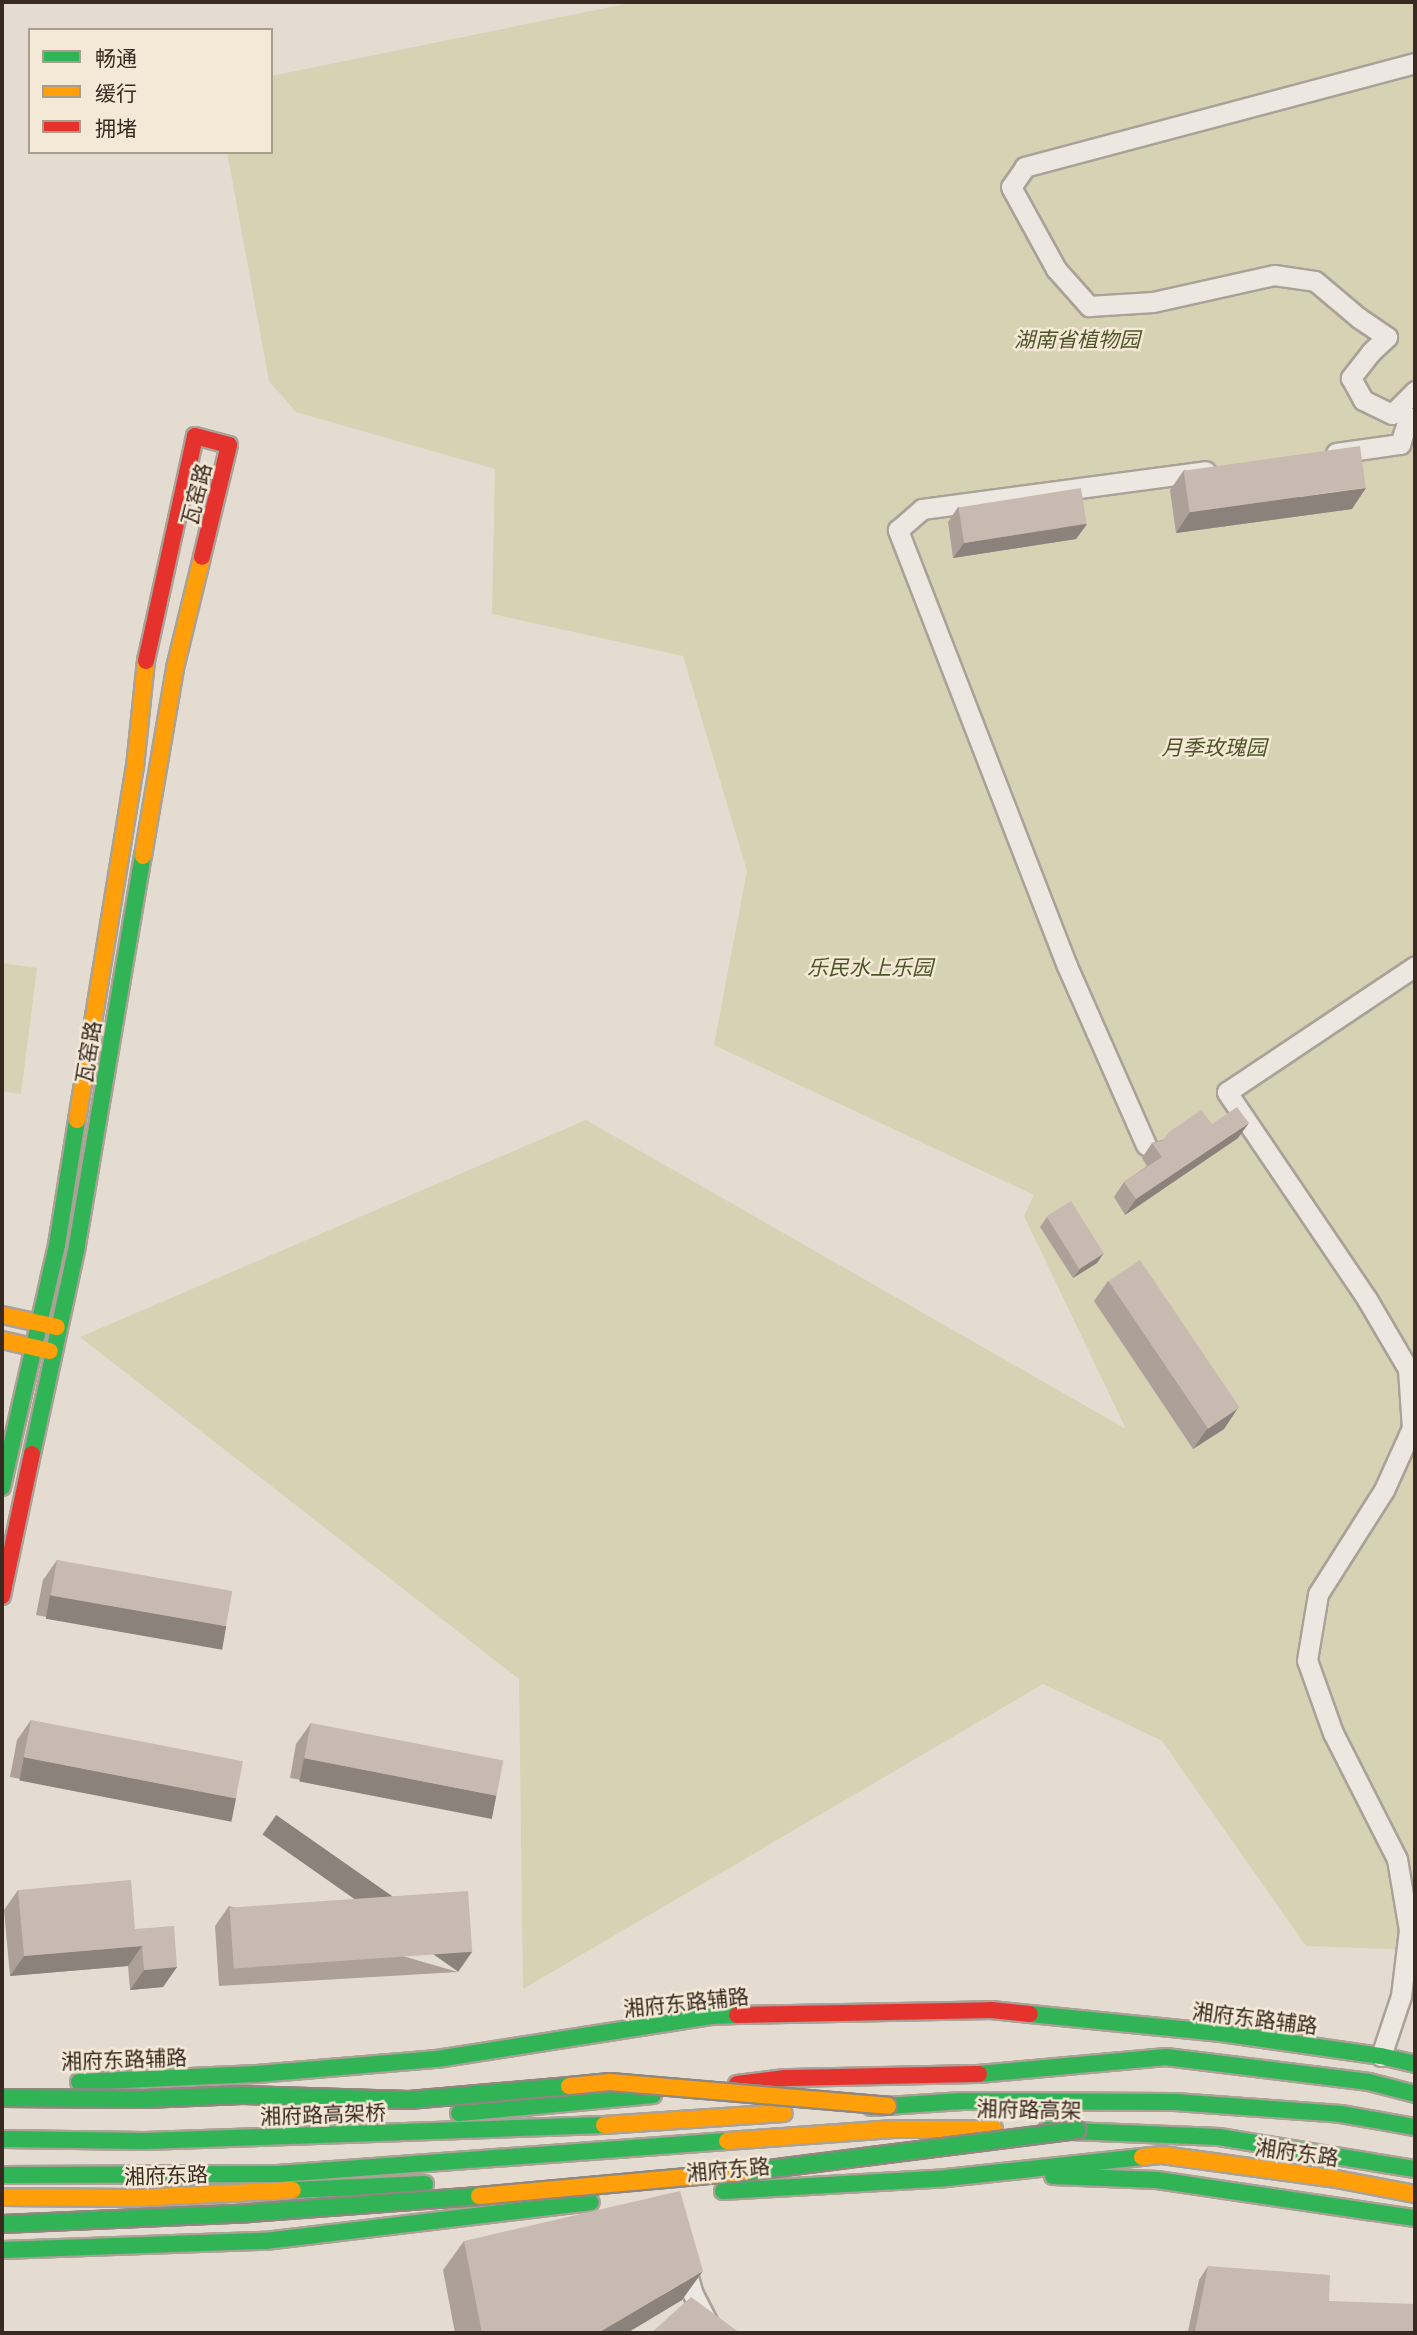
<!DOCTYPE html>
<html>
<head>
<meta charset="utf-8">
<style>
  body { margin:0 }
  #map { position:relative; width:1417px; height:2335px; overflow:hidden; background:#e4dcd0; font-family:"PT Serif","Noto Sans SC",serif }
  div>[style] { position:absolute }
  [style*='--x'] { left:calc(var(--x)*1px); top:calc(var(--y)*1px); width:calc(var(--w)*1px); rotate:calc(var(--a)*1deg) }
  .green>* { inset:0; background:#d6d2b3 }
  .roads { filter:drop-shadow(2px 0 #aaa198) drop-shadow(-2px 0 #aaa198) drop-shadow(0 2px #aaa198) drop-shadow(0 -2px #aaa198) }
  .street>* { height:19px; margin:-9.5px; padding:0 9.5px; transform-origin:9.5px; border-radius:9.5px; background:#ece8e1 }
  .fast>* { height:16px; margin:-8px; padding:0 8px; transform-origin:8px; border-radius:8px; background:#30b455 }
  .slow>* { height:16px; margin:-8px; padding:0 8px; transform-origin:8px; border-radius:8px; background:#ff9f0a }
  .jam>* { height:16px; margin:-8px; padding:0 8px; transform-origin:8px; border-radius:8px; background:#e5322d }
  .bridges { filter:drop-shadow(2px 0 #8f8780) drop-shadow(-2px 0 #8f8780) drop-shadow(0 2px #8f8780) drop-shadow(0 -2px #8f8780) }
  .fast-bridge>* { height:16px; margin:-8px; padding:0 8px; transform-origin:8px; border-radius:8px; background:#30b455 }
  .slow-bridge>* { height:16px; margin:-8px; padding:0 8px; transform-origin:8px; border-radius:8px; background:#ff9f0a }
  .wall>* { inset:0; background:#aca098 }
  .shaded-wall>* { inset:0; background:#8c827c; transform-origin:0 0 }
  .building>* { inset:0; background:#c8bab1; transform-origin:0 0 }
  span { translate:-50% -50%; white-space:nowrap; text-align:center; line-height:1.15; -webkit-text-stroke:5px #f4e9d7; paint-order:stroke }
  .park-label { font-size:21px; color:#4e5429; font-style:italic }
  .street-label { font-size:21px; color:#392a21 }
  .frame { position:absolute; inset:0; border:4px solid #392a21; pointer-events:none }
  .legend { position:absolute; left:28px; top:28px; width:245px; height:126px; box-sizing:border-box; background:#f4e9d7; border:2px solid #a99d8e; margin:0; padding:9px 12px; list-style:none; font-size:21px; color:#392a21 }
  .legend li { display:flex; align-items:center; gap:14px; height:35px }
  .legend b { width:35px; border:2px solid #a99d8e }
</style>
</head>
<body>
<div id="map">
  <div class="green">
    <i style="clip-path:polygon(635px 2px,1415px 2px,1415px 1950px,1306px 1946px,1162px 1741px,1043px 1684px,523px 1989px,519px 1679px,80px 1337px,586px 1120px,1126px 1429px,1024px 1216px,1034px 1195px,714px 1045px,747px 871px,683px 656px,492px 614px,495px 469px,296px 412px,269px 381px,227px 152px,271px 152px,271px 76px)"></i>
    <i style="clip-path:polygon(2px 963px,37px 968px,21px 1094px,2px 1091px)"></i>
  </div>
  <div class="roads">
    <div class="street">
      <i style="--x:1415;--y:63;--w:404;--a:165.1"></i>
      <i style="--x:1025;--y:167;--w:24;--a:125"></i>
      <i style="--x:1011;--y:187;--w:94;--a:61.2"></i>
      <i style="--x:1056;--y:269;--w:50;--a:48.3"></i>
      <i style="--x:1089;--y:306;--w:64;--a:-3.6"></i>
      <i style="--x:1153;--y:302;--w:124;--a:-12.6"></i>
      <i style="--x:1274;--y:275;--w:41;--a:8.3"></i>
      <i style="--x:1315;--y:281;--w:57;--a:40.1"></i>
      <i style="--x:1359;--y:318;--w:34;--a:34"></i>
      <i style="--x:1387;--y:337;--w:22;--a:137"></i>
      <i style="--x:1371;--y:352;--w:33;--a:128"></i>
      <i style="--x:1351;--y:378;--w:25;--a:61"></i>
      <i style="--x:1363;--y:400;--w:32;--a:26"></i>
      <i style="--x:1392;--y:414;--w:33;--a:-45"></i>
      <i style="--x:1336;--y:453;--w:65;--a:-8"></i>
      <i style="--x:1400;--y:444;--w:28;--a:-72"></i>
      <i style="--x:1146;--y:1145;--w:196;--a:-113.8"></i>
      <i style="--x:1067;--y:966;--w:468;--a:-111.2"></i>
      <i style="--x:898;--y:530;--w:32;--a:-41"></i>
      <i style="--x:922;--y:509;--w:286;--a:-7.6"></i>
      <i style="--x:1381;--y:2056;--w:63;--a:-71.6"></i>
      <i style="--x:1401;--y:1996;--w:66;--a:-83.1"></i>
      <i style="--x:1409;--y:1930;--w:72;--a:-99.6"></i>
      <i style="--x:1397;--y:1859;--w:141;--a:-116.9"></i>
      <i style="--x:1333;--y:1733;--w:77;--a:-109.6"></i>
      <i style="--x:1307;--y:1660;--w:67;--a:-80.5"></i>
      <i style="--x:1318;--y:1594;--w:123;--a:-57.6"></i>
      <i style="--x:1384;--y:1490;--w:68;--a:-65.7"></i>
      <i style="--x:1412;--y:1428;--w:59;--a:-93.9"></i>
      <i style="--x:1408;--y:1369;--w:81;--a:-120.4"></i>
      <i style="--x:1367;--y:1299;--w:250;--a:-124.1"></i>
      <i style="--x:1227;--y:1092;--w:226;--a:-33.8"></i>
      <i style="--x:684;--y:2263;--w:32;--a:74"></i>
      <i style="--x:693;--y:2294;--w:44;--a:62.9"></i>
    </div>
    <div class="fast">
      <i style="--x:32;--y:1454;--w:214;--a:-77.8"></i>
      <i style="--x:77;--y:1245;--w:395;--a:-80.4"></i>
      <i style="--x:2;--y:1487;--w:248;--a:-77.2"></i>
      <i style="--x:57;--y:1245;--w:127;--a:-80.9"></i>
      <i style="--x:1030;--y:2014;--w:192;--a:5.7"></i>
      <i style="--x:1221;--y:2033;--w:162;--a:8.2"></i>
      <i style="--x:1381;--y:2056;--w:35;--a:13"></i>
      <i style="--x:979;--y:2074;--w:188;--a:-5.2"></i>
      <i style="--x:1166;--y:2057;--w:205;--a:7"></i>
      <i style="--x:1369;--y:2082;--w:48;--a:14.6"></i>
      <i style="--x:79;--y:2082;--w:178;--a:-2.6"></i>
      <i style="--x:257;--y:2074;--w:181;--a:-4.8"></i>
      <i style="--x:437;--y:2059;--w:277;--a:-8.9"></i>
      <i style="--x:711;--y:2016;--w:26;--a:-2"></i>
      <i style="--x:871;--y:2107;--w:92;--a:-3.7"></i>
      <i style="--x:963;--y:2101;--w:212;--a:0.3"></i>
      <i style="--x:1175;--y:2102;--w:166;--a:4.1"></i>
      <i style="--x:1341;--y:2114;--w:75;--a:10"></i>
      <i style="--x:459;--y:2113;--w:195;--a:-5.3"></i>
      <i style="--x:1047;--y:2130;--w:172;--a:2.3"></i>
      <i style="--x:1219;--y:2137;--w:199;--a:9.3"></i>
      <i style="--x:2;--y:2139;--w:143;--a:0.8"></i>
      <i style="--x:145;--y:2141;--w:459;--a:-2"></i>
      <i style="--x:2;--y:2175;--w:276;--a:-0.2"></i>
      <i style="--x:278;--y:2174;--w:450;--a:-4.2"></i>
      <i style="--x:1053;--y:2176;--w:104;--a:2.2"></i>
      <i style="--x:1157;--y:2180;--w:261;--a:8.4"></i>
      <i style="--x:293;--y:2190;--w:132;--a:-2.6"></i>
      <i style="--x:723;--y:2191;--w:223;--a:-3.3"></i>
      <i style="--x:946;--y:2178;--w:197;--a:-6.1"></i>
      <i style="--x:2;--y:2250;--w:263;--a:-2"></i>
      <i style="--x:265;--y:2241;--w:328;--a:-6.8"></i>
    </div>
    <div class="slow">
      <i style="--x:143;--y:856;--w:191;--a:-80.3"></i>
      <i style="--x:175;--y:668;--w:114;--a:-76.3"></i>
      <i style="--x:77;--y:1120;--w:358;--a:-80.7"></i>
      <i style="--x:135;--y:767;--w:107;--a:-84.1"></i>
      <i style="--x:2;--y:1315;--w:56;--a:12.3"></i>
      <i style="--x:2;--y:1340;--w:49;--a:12.9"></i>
      <i style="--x:604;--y:2125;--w:180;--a:-3.8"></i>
      <i style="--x:727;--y:2141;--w:167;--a:-4.1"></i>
      <i style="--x:894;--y:2129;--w:100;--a:0"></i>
      <i style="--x:1142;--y:2157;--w:20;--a:-6"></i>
      <i style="--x:1162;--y:2155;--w:171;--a:7.8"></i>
      <i style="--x:1331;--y:2178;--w:86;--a:10.8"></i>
      <i style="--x:2;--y:2197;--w:133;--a:0.4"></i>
      <i style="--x:135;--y:2198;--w:158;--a:-2.9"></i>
    </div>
    <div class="jam">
      <i style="--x:146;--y:661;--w:230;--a:-77.7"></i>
      <i style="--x:195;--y:436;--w:35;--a:15"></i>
      <i style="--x:229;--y:445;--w:115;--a:103.6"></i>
      <i style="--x:2;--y:1596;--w:145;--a:-78.1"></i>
      <i style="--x:737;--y:2015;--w:254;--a:-1.1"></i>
      <i style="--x:991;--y:2010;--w:39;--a:6"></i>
      <i style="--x:737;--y:2084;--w:49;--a:-7"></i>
      <i style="--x:786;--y:2078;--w:193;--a:-1.2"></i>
    </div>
  </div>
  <div class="bridges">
    <div class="fast-bridge">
      <i style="--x:2;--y:2098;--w:143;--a:0.4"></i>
      <i style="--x:145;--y:2099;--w:98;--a:-2.3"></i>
      <i style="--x:243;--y:2095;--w:166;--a:1.7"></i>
      <i style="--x:409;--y:2100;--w:161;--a:-5"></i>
      <i style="--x:745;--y:2172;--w:335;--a:-7.2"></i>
      <i style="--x:2;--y:2224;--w:247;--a:-2.5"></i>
      <i style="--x:249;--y:2213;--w:231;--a:-4.2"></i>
    </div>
    <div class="slow-bridge">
      <i style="--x:569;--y:2086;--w:41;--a:-5.6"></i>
      <i style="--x:610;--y:2082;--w:279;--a:4.9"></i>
      <i style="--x:479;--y:2196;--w:267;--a:-5.2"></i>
    </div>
  </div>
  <div class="wall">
    <i style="clip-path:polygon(1184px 470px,1352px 509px,1176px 533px,1170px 490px)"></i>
    <i style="clip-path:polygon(958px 507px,1087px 524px,1076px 539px,953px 558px,948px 522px)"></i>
    <i style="clip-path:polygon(1212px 1124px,1238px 1138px,1125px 1215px,1114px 1197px,1124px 1182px,1147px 1166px,1142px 1158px,1152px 1143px)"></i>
    <i style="clip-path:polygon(1047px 1217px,1097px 1263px,1073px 1278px,1040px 1227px)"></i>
    <i style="clip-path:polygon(1108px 1281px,1238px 1408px,1224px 1429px,1193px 1449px,1094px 1301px)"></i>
    <i style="clip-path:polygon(57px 1560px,226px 1627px,211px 1647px,36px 1615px,43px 1580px)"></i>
    <i style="clip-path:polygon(31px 1720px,236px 1797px,222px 1817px,10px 1777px,17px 1740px)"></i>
    <i style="clip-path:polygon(311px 1723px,483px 1814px,290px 1778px,296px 1744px)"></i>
    <i style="clip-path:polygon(18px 1890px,135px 1929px,177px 1967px,163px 1987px,130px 1990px,128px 1966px,10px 1976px,4px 1910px)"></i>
    <i style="clip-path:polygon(229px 1906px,458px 1972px,219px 1986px,215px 1926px)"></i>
    <i style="clip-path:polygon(464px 2241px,682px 2300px,627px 2333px,455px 2333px,443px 2270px)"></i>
    <i style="clip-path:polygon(1208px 2266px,1329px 2301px,1415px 2333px,1150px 2333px,1151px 2332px,1188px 2331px,1199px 2280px)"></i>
  </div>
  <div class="shaded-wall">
    <i style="clip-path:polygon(1366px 488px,1352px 509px,1176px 533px,1190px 512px)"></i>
    <i style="clip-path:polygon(1087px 524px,1076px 539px,953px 558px,964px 543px)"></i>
    <i style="clip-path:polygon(1249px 1123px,1238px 1138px,1125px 1215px,1136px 1199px)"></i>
    <i style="clip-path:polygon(1104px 1253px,1097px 1263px,1073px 1278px,1081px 1268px)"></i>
    <i style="clip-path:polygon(1238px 1408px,1224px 1429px,1193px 1449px,1207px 1429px)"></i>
    <i style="left:50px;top:1595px;width:179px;height:24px;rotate:10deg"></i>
    <i style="left:24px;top:1757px;width:216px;height:24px;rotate:11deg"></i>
    <i style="left:304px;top:1758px;width:196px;height:24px;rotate:11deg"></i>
    <i style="clip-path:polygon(142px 1946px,128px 1966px,10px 1976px,24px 1956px)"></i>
    <i style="left:472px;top:1952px;width:24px;height:239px;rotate:125deg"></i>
    <i style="clip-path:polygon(177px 1967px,163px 1987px,130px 1990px,144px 1970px)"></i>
    <i style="clip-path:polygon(703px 2271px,682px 2300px,627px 2333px,598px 2333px)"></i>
  </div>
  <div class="building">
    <i style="left:1360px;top:446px;width:42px;height:178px;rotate:82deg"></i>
    <i style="left:1081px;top:488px;width:36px;height:124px;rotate:81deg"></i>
    <i style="clip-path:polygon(1237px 1107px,1249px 1123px,1136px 1199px,1124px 1182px,1162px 1157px,1152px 1143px,1162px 1141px,1169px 1132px,1201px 1110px,1212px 1124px)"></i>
    <i style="left:1071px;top:1201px;width:62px;height:29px;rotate:58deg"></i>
    <i style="left:1140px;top:1260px;width:178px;height:38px;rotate:56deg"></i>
    <i style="left:57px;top:1560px;width:178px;height:36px;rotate:10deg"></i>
    <i style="left:31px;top:1720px;width:216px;height:38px;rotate:11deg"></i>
    <i style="left:311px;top:1723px;width:196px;height:36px;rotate:11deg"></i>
    <i style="clip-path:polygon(131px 1880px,135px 1929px,174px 1926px,177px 1967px,144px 1970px,142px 1946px,24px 1956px,18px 1890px)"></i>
    <i style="left:468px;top:1891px;width:61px;height:239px;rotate:86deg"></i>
    <i style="clip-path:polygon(680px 2191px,703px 2271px,598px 2333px,482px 2333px,464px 2241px)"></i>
    <i style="clip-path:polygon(1208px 2266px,1330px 2275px,1329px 2301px,1415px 2304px,1415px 2333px,1151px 2333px,1151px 2332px,1195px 2331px)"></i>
    <i style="clip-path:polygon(691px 2297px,740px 2333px,651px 2333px)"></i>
  </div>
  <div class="park-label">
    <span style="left:1077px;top:339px">湖南省植物园</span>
    <span style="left:1214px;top:747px">月季玫瑰园</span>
    <span style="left:870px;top:967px">乐民水上乐园</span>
  </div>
  <div class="street-label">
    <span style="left:196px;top:494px;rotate:-76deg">瓦窑路</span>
    <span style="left:88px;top:1052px;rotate:-81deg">瓦窑路</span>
    <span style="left:686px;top:2002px;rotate:-6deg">湘府东路辅路</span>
    <span style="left:1255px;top:2018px;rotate:7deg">湘府东路辅路</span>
    <span style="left:124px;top:2059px;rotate:-2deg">湘府东路辅路</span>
    <span style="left:1029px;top:2109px;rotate:1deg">湘府路高架</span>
    <span style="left:323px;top:2114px;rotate:-2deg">湘府路高架桥</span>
    <span style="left:1297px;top:2152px;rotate:8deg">湘府东路</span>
    <span style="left:728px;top:2169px;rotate:-5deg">湘府东路</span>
    <span style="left:166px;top:2175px;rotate:-2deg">湘府东路</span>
  </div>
  <div class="frame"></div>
  <ul class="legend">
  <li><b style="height:9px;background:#30b455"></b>畅通</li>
  <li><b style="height:9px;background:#ff9f0a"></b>缓行</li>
  <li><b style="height:9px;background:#e5322d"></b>拥堵</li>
  </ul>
</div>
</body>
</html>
